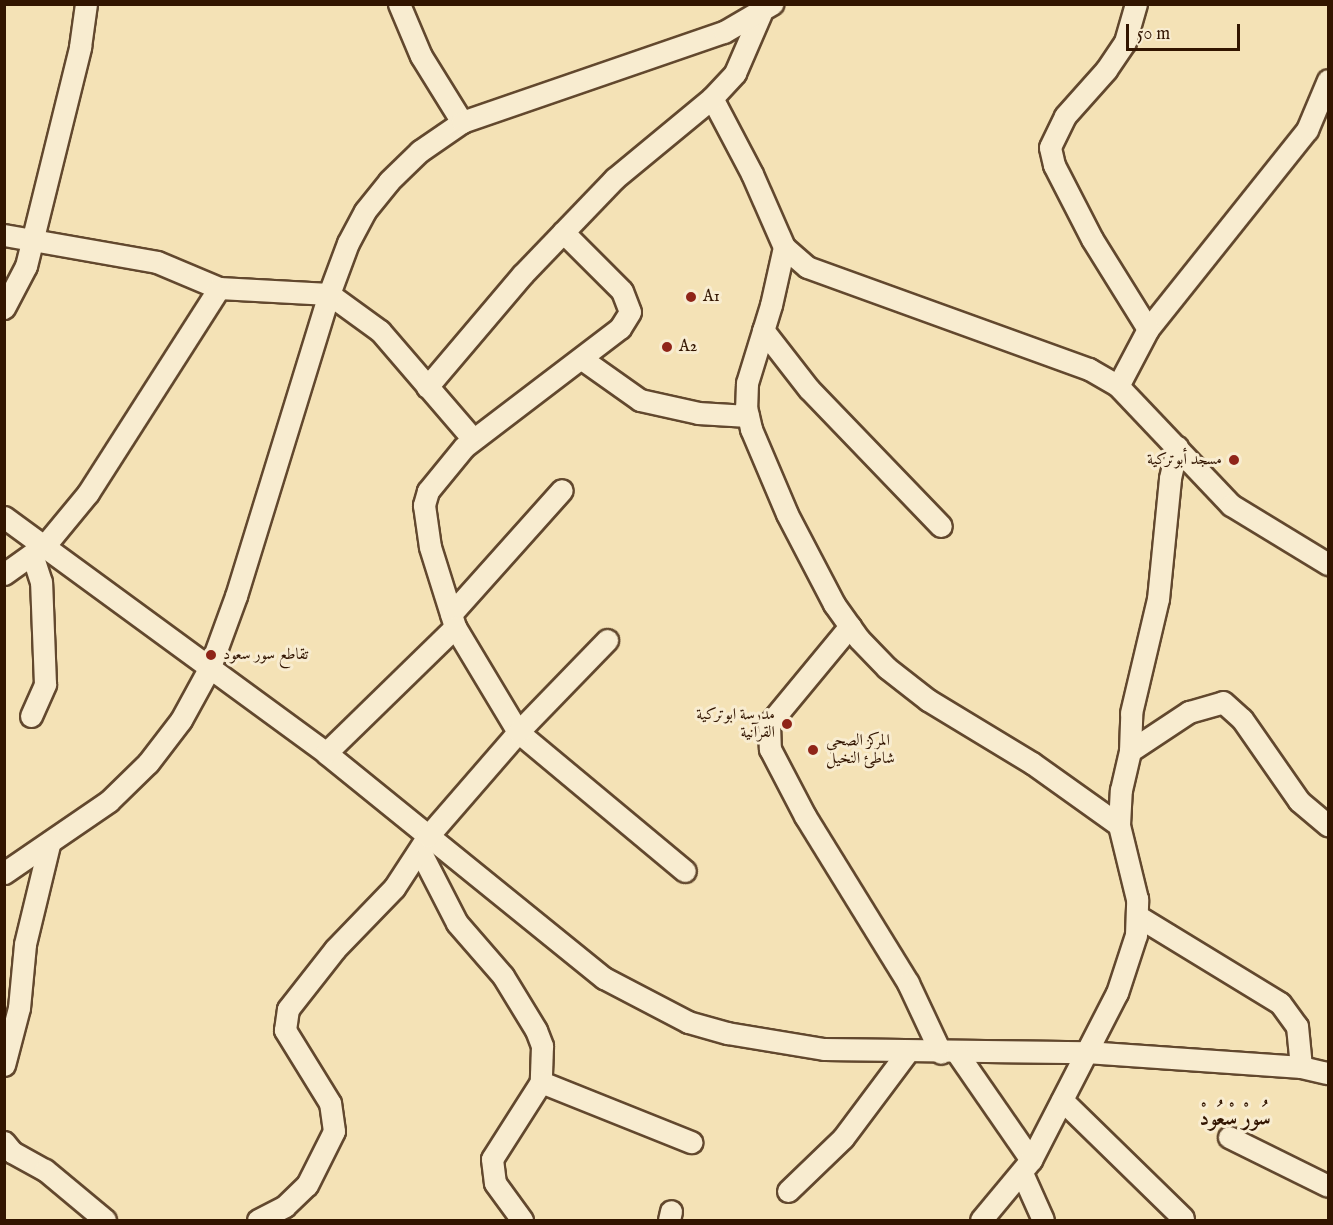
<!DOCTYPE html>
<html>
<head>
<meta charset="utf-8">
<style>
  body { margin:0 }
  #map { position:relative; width:1333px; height:1225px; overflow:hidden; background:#f4e2b6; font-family:"IM FELL English",Amiri,serif }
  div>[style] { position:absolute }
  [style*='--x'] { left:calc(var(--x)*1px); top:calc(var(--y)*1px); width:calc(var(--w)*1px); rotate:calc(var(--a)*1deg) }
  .roads { filter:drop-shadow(2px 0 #62482e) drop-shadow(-2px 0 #62482e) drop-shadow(0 2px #62482e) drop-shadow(0 -2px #62482e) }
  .minor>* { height:21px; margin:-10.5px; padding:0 10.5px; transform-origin:10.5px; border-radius:10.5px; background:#f8ecd0 }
  .dots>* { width:16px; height:16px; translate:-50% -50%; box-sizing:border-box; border:3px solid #f8ecd0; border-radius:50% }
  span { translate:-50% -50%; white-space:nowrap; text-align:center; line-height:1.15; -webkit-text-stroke:6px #f8ecd0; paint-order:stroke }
  .poi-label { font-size:16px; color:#321500 }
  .left { translate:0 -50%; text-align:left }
  .right { translate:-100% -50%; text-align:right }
  .district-label { font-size:22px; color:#321500; font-weight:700 }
  .frame { position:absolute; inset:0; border:6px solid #321500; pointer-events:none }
  .scale { position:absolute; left:1126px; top:24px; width:114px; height:27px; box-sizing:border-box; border:3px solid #321500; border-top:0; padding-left:8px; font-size:18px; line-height:21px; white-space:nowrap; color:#321500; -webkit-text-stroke:4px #f8ecd0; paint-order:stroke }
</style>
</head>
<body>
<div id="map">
  <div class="roads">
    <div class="minor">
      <i style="--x:399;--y:4;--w:56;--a:67.1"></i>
      <i style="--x:421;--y:56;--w:78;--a:58.2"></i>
      <i style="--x:712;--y:98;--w:86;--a:62.2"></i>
      <i style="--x:752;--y:174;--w:80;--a:66.3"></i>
      <i style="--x:784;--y:247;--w:30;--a:41"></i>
      <i style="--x:807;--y:267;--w:300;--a:19.9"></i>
      <i style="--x:1089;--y:369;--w:34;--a:30"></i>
      <i style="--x:1118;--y:386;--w:164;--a:46.5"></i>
      <i style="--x:1231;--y:505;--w:114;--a:31.3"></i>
      <i style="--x:563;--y:232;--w:83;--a:45"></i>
      <i style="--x:622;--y:291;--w:22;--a:69"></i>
      <i style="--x:630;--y:312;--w:19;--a:122"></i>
      <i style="--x:620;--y:328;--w:196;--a:142.7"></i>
      <i style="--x:464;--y:447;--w:57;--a:129.3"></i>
      <i style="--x:428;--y:491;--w:15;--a:106"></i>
      <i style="--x:424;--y:505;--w:42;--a:81.9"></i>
      <i style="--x:430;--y:547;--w:84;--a:72.6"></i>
      <i style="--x:455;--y:627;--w:122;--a:59"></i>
      <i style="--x:518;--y:732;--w:217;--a:39.8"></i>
      <i style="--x:4;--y:235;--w:155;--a:10"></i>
      <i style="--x:157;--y:262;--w:67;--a:22.8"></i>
      <i style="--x:219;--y:288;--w:110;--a:3.1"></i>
      <i style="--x:329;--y:294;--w:63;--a:36"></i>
      <i style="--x:380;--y:331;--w:143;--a:49.3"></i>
      <i style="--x:784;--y:247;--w:59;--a:102.6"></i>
      <i style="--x:771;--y:305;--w:82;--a:107.1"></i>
      <i style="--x:747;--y:383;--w:24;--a:92"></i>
      <i style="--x:746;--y:407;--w:23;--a:77"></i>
      <i style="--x:751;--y:429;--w:92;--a:67"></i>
      <i style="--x:787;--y:514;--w:102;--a:62.4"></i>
      <i style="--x:834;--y:604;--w:43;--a:54.5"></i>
      <i style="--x:859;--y:639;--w:40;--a:46"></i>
      <i style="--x:887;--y:668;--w:52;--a:38"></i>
      <i style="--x:928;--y:700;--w:122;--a:31.2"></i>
      <i style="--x:1032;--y:763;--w:107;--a:35.5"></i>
      <i style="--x:4;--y:308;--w:47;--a:-62.4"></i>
      <i style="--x:26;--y:266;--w:226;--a:-76.1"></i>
      <i style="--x:80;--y:47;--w:43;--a:-82.1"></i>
      <i style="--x:1148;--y:329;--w:255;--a:-51.4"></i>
      <i style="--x:1307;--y:130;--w:54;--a:-67.2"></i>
      <i style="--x:763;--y:330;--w:75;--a:52.1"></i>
      <i style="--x:809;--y:389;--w:190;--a:46.1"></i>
      <i style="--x:582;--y:359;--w:71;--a:35.3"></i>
      <i style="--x:640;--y:400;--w:59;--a:12.6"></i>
      <i style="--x:698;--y:413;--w:50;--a:3.4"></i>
      <i style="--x:1118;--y:386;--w:64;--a:-62.2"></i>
      <i style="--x:1148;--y:329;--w:106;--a:-121.9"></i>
      <i style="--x:1092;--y:239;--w:83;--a:-117.2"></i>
      <i style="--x:1054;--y:165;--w:18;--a:-103"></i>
      <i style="--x:1050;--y:147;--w:34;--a:-64"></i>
      <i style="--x:1065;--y:116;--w:62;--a:-48.3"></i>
      <i style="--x:1106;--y:70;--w:34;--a:-56"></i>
      <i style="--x:1125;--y:42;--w:40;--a:-74"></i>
      <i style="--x:427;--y:387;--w:148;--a:-49.7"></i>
      <i style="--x:523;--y:274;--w:132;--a:-46.2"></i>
      <i style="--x:614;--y:179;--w:127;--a:-39.6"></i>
      <i style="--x:712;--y:98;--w:34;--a:-47"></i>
      <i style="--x:735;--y:73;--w:65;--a:-66.6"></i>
      <i style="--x:4;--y:517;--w:399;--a:36.2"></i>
      <i style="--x:326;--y:753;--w:358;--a:39"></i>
      <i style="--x:604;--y:978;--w:95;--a:27.6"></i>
      <i style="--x:688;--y:1022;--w:41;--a:15.8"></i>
      <i style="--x:727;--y:1033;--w:98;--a:9.4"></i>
      <i style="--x:824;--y:1049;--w:262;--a:0.7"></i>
      <i style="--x:1086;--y:1052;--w:216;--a:4"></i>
      <i style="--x:1301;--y:1067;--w:28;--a:13"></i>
      <i style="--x:4;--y:574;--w:52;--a:-35.5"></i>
      <i style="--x:46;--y:544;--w:66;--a:-50.5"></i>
      <i style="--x:88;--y:493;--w:243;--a:-57.4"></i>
      <i style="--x:451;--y:614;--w:166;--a:-48.2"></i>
      <i style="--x:850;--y:626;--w:127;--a:129.6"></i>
      <i style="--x:769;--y:724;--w:25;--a:88"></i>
      <i style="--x:770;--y:749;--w:76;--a:62.4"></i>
      <i style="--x:805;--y:816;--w:196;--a:58.3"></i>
      <i style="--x:908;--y:983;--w:77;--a:64.8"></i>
      <i style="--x:31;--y:716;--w:35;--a:-66"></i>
      <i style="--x:45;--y:684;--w:102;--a:-92.2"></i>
      <i style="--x:41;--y:582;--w:29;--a:-108"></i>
      <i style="--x:1130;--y:751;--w:71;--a:-33.5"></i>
      <i style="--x:1189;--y:712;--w:35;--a:-16"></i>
      <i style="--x:1223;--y:702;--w:25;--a:42"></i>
      <i style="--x:1242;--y:719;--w:100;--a:55.2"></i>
      <i style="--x:1299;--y:801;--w:38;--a:40"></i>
      <i style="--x:326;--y:753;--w:180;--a:-44.3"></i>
      <i style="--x:420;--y:851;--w:81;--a:62.8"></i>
      <i style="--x:457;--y:923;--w:70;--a:49"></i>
      <i style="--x:503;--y:976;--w:63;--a:58.6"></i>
      <i style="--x:536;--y:1030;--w:17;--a:69"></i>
      <i style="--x:542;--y:1046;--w:36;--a:92"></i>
      <i style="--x:541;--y:1082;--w:91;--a:122.5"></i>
      <i style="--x:492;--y:1159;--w:24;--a:83"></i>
      <i style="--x:495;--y:1183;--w:46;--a:53.9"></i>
      <i style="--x:4;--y:873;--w:127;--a:-34.4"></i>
      <i style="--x:109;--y:801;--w:54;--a:-44.3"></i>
      <i style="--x:148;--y:763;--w:54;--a:-52.5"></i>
      <i style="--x:181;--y:720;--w:60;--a:-61.3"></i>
      <i style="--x:210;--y:667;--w:76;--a:-69.9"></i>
      <i style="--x:236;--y:596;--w:316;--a:-72.9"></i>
      <i style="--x:329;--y:294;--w:54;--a:-69.6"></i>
      <i style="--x:348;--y:243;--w:36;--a:-62"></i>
      <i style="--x:365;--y:211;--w:38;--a:-51"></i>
      <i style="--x:389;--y:181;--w:43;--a:-44.1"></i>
      <i style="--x:420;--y:151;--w:51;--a:-34.6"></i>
      <i style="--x:462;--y:122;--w:277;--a:-19"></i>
      <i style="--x:724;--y:32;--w:56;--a:-30.3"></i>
      <i style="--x:1139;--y:917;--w:165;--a:31.4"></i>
      <i style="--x:1280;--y:1003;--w:29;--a:54"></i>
      <i style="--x:1297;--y:1026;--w:41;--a:84.4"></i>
      <i style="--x:957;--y:1053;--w:130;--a:55.3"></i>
      <i style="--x:4;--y:1065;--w:59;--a:-75.3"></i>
      <i style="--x:19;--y:1008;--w:64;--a:-84.6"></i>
      <i style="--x:25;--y:944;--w:102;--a:-76.4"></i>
      <i style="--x:541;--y:1082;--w:162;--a:21.8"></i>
      <i style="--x:1062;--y:1100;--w:169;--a:44.3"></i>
      <i style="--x:1229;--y:1137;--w:110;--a:26.3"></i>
      <i style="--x:4;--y:1142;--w:13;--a:51"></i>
      <i style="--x:12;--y:1152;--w:38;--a:29"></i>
      <i style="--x:45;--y:1170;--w:78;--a:39.8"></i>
      <i style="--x:1022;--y:1173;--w:51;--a:65.9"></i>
      <i style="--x:788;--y:1191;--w:76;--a:-43.9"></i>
      <i style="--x:843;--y:1138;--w:109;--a:-53.2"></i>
      <i style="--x:258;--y:1220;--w:30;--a:-27"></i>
      <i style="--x:285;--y:1206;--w:30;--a:-44"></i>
      <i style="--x:307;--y:1185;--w:60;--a:-63.4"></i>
      <i style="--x:334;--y:1131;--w:28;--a:-98"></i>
      <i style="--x:330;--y:1103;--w:86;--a:-121.7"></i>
      <i style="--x:285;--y:1030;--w:21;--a:-82"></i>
      <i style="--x:288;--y:1009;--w:76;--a:-51.9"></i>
      <i style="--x:335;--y:949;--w:85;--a:-46"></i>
      <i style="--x:394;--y:888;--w:62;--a:-56.8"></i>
      <i style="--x:428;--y:836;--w:138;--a:-49.1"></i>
      <i style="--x:518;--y:732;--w:128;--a:-45.9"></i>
      <i style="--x:669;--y:1220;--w:9;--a:-77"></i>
      <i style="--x:981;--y:1220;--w:78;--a:-50.2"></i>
      <i style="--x:1031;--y:1160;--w:188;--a:-62.8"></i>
      <i style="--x:1117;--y:993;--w:61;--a:-71.9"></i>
      <i style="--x:1136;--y:935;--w:36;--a:-88"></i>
      <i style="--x:1137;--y:899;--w:76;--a:-103.7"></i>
      <i style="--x:1119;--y:825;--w:35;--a:-87"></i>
      <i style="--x:1121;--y:790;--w:40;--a:-77"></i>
      <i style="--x:1130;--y:751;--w:38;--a:-88"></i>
      <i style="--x:1131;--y:713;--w:117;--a:-76.7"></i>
      <i style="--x:1158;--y:599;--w:122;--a:-84.3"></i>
      <i style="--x:1170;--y:478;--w:32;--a:-77"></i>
    </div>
  </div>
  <div class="dots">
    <i style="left:691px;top:297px;background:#8f2418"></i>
    <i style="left:667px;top:347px;background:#8f2418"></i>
    <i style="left:1234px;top:460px;background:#8f2418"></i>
    <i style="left:211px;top:655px;background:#8f2418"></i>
    <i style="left:787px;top:724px;background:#8f2418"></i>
    <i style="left:813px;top:750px;background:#8f2418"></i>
  </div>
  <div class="poi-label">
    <span class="left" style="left:703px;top:297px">A1</span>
    <span class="left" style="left:679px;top:347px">A2</span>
    <span class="right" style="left:1222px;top:460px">مسجد أبوتركية</span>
    <span class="left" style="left:223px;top:655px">تقاطع سور سعود</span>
    <span class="right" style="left:775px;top:724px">مدرسة ابوتركية<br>القرآنية</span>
    <span class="left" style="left:826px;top:750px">المركز الصحي<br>شاطئ النخيل</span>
  </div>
  <div class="district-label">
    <span style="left:1235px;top:1120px">سُورْ سْعُودْ</span>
  </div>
  <div class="frame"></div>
  <div class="scale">50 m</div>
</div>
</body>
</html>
